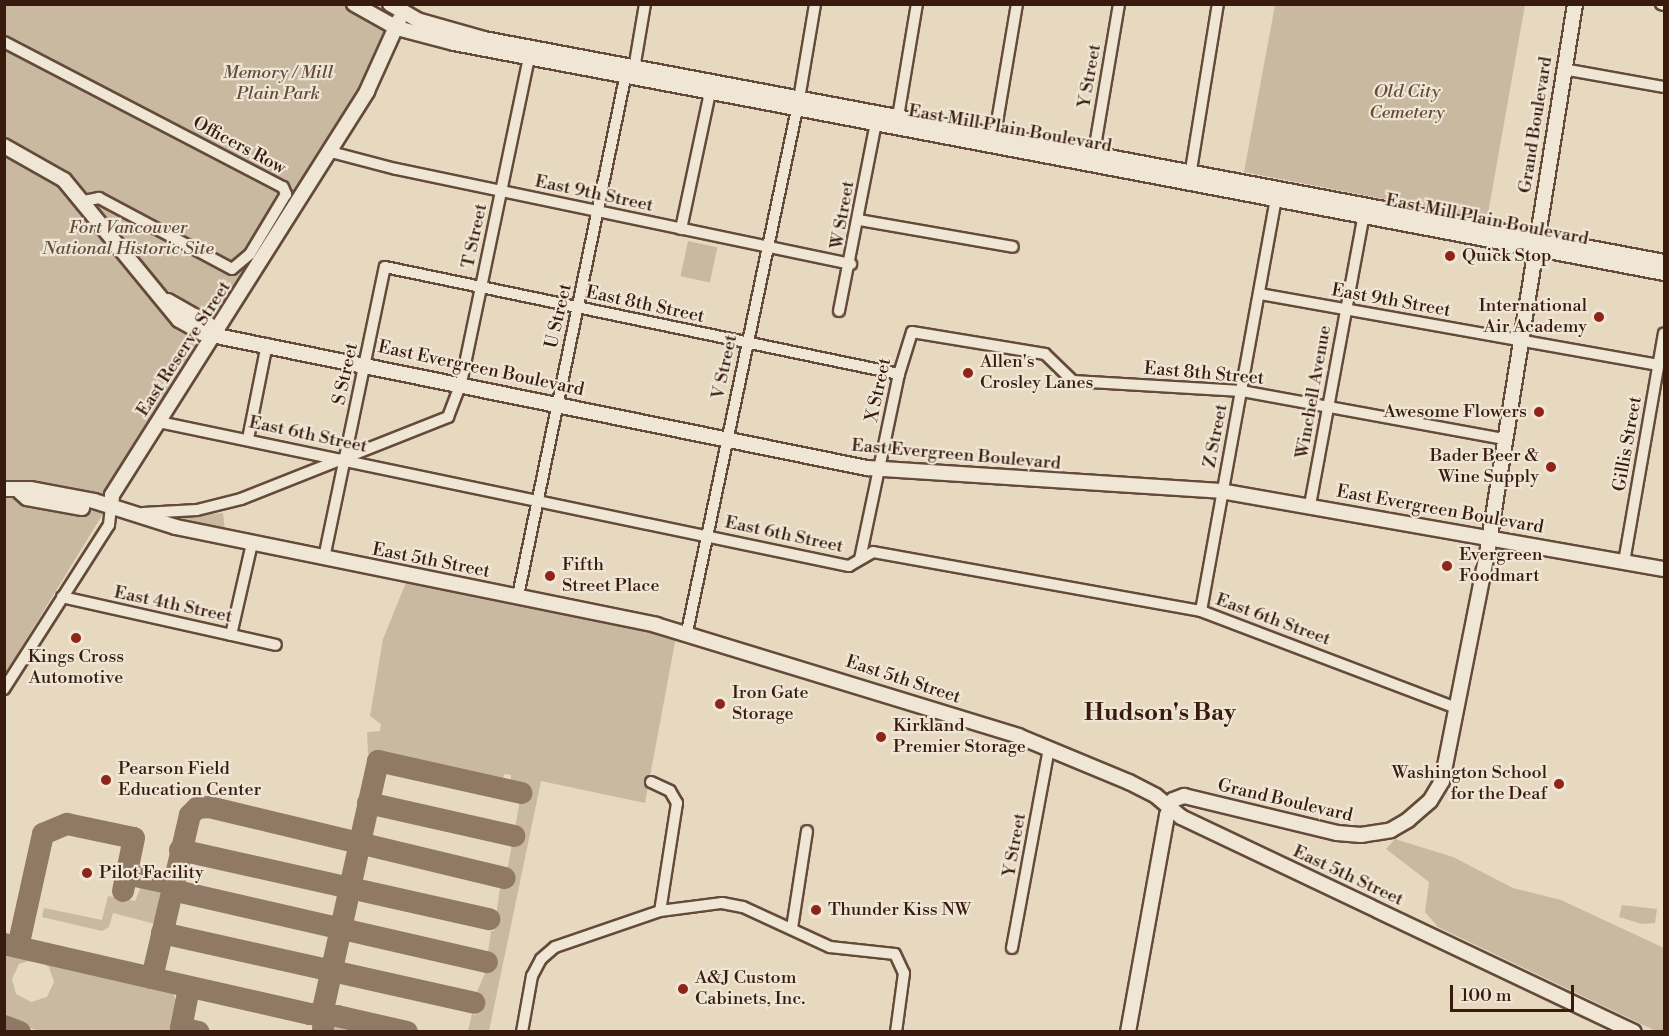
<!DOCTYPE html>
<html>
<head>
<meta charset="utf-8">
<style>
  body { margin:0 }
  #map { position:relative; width:1669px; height:1036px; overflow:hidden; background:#e7d9bf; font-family:"Libre Bodoni",serif }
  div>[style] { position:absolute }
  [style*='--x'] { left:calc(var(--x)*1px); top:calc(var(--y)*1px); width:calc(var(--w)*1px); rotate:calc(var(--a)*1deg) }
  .green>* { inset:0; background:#c9b9a1; transform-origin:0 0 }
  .taxiway>* { height:22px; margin:-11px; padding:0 11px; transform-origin:11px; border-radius:11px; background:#907a66 }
  .roads { filter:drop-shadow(2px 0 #644a3a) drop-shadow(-2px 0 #644a3a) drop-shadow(0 2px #644a3a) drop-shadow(0 -2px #644a3a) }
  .street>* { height:10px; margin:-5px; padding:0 5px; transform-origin:5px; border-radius:5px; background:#efe6d5 }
  .secondary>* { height:14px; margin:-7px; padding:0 7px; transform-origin:7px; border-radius:7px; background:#efe6d5 }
  .dots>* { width:16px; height:16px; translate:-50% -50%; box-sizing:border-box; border:3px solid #efe6d5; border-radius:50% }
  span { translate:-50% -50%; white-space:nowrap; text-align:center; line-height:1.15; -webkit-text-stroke:4.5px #efe6d5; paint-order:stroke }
  .park-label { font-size:18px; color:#644a3a; font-style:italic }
  .street-label { font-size:18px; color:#391a0e }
  .poi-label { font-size:18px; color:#391a0e }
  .left { translate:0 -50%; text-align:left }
  .right { translate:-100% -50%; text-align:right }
  .district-label { font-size:24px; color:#391a0e; font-weight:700 }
  .frame { position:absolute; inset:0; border:6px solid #391a0e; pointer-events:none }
  .scale { position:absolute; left:1450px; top:985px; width:124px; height:27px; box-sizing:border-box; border:3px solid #391a0e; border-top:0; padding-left:8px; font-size:18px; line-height:21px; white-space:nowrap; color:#391a0e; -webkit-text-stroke:4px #efe6d5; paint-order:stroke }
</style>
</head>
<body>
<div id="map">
  <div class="green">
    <i style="clip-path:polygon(4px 5px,354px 5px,389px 28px,392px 41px,5px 674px)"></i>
    <i style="clip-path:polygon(1275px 5px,1525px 5px,1487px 219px,1244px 172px)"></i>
    <i style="left:688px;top:241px;width:30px;height:36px;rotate:12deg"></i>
    <i style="clip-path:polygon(223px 513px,225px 532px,172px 520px,172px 518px)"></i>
    <i style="clip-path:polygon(407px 580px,676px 637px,645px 803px,541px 781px,489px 1031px,468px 1031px,472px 1014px,476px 1015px,477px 992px,485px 973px,491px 931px,494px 931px,500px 888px,504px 888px,522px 789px,510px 786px,511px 775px,504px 774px,502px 784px,368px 754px,367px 732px,380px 731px,381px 724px,370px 716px,383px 639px)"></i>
    <i style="clip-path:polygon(1395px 839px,1453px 857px,1513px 888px,1561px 900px,1664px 948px,1664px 1031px,1656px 1031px,1438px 927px,1425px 912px,1429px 882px,1386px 849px)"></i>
    <i style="clip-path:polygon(142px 884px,161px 890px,155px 924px,113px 913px,109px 927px,102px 931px,42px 917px,44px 908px,102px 920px,108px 896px,135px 901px)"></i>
    <i style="clip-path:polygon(1622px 905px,1657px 909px,1655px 923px,1642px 924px,1619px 917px)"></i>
    <i style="clip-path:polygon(evenodd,5px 950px,166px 989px,174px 995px,178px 1006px,173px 1031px,40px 1031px,5px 1020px,5px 950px,35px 959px,49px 967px,54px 982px,47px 997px,31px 1002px,16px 994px,12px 979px,19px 964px,35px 959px)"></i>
    <i style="clip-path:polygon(338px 1021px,357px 1025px,358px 1031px,331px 1031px)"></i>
  </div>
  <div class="taxiway">
    <i style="--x:368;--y:803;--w:150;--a:12.7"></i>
    <i style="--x:180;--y:850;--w:317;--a:12.6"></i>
    <i style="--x:126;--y:874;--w:48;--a:12"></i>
    <i style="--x:172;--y:890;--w:323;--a:12.9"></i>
    <i style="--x:162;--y:933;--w:320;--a:12.6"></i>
    <i style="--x:4;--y:944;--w:152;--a:12.9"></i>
    <i style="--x:18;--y:947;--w:116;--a:-77.5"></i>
    <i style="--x:43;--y:834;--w:26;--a:-23"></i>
    <i style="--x:67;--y:824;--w:68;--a:11.8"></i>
    <i style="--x:134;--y:838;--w:54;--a:101.7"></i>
    <i style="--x:189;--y:988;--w:41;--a:101.3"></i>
    <i style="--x:181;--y:1028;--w:18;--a:13"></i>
    <i style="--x:4;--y:1026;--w:17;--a:21"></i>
    <i style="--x:323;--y:1032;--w:27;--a:-88"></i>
    <i style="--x:324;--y:1005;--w:250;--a:-77.5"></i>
    <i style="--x:378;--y:761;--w:147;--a:12.6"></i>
    <i style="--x:407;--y:1032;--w:72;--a:-167.1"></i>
    <i style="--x:337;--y:1016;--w:27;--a:-176"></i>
    <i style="--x:310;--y:1014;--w:162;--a:-167.2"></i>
    <i style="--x:152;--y:978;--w:167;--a:-76.9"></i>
    <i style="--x:190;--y:815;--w:10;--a:-45"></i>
    <i style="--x:197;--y:808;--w:12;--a:-5"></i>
    <i style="--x:209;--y:807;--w:304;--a:13.5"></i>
  </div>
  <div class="roads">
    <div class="street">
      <i style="--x:1661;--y:4;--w:3;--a:18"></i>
      <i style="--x:4;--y:42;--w:314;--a:27.5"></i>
      <i style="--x:283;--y:187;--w:8;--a:67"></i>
      <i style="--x:286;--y:194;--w:70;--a:121"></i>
      <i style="--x:250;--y:254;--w:23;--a:140"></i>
      <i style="--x:232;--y:269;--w:151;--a:-151.9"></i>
      <i style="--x:99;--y:198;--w:15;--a:169"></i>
      <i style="--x:634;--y:69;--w:66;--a:-80.4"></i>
      <i style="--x:1563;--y:69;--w:103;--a:10.1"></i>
      <i style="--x:799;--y:99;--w:96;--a:-80.4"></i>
      <i style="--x:898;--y:117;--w:115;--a:-80.5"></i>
      <i style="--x:995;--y:134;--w:132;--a:-80.4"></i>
      <i style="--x:331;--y:152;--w:67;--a:14.7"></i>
      <i style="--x:396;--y:169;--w:465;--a:11.8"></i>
      <i style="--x:1094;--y:152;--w:150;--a:-80.4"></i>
      <i style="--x:1191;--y:170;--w:168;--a:-80.8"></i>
      <i style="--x:859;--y:220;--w:156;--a:9.9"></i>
      <i style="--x:681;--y:229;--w:139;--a:-78"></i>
      <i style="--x:1260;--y:294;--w:404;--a:10.1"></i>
      <i style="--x:839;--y:311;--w:192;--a:-78.9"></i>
      <i style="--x:159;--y:422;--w:705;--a:11.79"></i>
      <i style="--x:849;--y:566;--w:28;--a:-30"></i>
      <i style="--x:873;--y:552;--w:333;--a:10.2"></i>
      <i style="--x:1201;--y:611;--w:274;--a:20.8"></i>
      <i style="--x:248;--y:439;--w:97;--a:-78.7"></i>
      <i style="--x:1310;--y:505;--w:296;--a:-79.5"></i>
      <i style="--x:143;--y:513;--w:54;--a:-3.2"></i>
      <i style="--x:197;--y:510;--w:45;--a:-14"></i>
      <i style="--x:241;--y:499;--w:223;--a:-21.6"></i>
      <i style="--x:448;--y:417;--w:36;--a:-69"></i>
      <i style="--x:461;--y:383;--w:332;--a:-78.2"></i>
      <i style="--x:324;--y:558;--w:297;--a:-78.2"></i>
      <i style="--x:385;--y:267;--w:525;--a:11.76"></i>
      <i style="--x:860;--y:559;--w:189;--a:-78.1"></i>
      <i style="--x:899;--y:374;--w:44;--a:-72.8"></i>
      <i style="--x:912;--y:332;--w:135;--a:9.4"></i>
      <i style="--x:1045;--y:354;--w:39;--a:44"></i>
      <i style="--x:1073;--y:381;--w:169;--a:3.4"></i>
      <i style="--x:1242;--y:391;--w:266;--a:10.4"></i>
      <i style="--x:1624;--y:562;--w:232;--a:-80.1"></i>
      <i style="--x:518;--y:596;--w:529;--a:-78.33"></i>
      <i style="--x:62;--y:597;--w:219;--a:12.6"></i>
      <i style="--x:1201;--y:611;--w:421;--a:-79.7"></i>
      <i style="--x:687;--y:632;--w:534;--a:-78.12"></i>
      <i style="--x:231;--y:635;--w:94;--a:-77.1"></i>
      <i style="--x:4;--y:689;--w:195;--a:-57.4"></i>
      <i style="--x:109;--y:525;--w:18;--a:-84"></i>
      <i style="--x:651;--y:782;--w:21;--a:25"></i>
      <i style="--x:670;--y:791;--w:14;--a:60"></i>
      <i style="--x:677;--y:803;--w:109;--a:98.9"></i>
      <i style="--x:792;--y:928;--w:98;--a:-81.2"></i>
      <i style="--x:1012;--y:948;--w:203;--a:-79.5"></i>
      <i style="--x:522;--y:1032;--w:57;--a:-79.9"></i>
      <i style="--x:532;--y:976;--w:19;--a:-62"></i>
      <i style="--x:541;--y:959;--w:18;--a:-41"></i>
      <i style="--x:555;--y:947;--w:111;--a:-18.9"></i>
      <i style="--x:660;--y:911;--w:63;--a:-7.4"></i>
      <i style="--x:722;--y:903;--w:21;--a:11"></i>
      <i style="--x:743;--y:907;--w:96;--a:24.7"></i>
      <i style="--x:830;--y:947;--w:65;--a:6.1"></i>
      <i style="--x:895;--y:954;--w:21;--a:65"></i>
      <i style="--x:904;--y:973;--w:60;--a:97.7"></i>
    </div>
    <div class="secondary">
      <i style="--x:354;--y:4;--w:49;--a:29.2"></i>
      <i style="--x:397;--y:28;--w:59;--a:14.7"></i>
      <i style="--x:454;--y:43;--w:1232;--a:10.76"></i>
      <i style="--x:390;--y:4;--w:34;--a:30"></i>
      <i style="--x:420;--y:21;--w:66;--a:15.7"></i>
      <i style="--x:484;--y:39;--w:1201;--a:10.7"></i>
      <i style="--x:4;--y:146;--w:69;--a:29.5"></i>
      <i style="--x:64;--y:180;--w:181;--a:50.6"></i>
      <i style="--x:179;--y:320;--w:26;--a:29"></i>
      <i style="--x:202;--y:333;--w:679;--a:11.48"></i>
      <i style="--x:867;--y:468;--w:355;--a:3.7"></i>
      <i style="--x:1221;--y:491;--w:450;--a:10"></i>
      <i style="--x:168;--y:301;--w:46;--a:29.9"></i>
      <i style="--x:208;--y:324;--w:11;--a:52"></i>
      <i style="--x:4;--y:489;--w:26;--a:0"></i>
      <i style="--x:30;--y:489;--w:65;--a:10.6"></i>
      <i style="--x:94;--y:501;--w:86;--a:17.6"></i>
      <i style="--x:176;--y:527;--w:490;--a:11.5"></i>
      <i style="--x:656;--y:625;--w:379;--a:17"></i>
      <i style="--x:1018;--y:736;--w:120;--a:22.5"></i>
      <i style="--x:1129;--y:782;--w:30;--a:27"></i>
      <i style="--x:1156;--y:796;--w:33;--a:40"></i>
      <i style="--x:1181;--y:817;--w:501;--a:25.39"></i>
      <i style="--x:20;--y:492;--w:9;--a:41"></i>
      <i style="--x:27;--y:498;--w:56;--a:10.3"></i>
      <i style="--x:111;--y:507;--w:12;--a:-85"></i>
      <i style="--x:112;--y:495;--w:478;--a:-57.7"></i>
      <i style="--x:367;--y:91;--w:78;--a:-65.7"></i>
      <i style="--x:1128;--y:1032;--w:220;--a:-79.8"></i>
      <i style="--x:1167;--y:815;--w:16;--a:-68"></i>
      <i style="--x:1173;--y:800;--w:12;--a:-20"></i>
      <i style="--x:1184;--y:796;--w:157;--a:13.6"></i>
      <i style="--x:1337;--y:833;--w:24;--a:5"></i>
      <i style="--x:1361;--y:835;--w:30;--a:-9"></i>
      <i style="--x:1391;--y:830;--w:20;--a:-30"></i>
      <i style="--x:1408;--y:820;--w:29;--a:-41"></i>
      <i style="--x:1430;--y:801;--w:23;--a:-59"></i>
      <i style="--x:1442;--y:781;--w:237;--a:-78.8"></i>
      <i style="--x:1488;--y:548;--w:551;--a:-80.91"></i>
    </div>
  </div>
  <div class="dots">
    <i style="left:1450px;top:256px;background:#8f2418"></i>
    <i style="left:1599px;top:317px;background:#8f2418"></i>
    <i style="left:968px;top:373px;background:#8f2418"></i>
    <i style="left:1539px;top:412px;background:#8f2418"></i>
    <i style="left:1551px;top:467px;background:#8f2418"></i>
    <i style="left:1447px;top:566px;background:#8f2418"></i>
    <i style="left:550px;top:576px;background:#8f2418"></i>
    <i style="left:76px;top:638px;background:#8f2418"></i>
    <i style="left:720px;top:704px;background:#8f2418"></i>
    <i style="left:881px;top:737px;background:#8f2418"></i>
    <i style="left:106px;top:780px;background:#8f2418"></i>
    <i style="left:1559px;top:784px;background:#8f2418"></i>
    <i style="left:87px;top:873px;background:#8f2418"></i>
    <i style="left:816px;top:910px;background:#8f2418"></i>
    <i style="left:683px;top:989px;background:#8f2418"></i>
  </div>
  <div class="park-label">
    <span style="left:278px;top:84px">Memory / Mill<br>Plain Park</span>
    <span style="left:1407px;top:103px">Old City<br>Cemetery</span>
    <span style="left:128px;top:239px">Fort Vancouver<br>National Historic Site</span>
  </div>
  <div class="street-label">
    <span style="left:1090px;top:76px;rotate:-80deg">Y Street</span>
    <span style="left:1536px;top:125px;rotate:-81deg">Grand Boulevard</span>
    <span style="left:1010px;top:129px;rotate:10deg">East Mill Plain Boulevard</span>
    <span style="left:239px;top:146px;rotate:28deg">Officers Row</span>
    <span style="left:594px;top:194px;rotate:12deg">East 9th Street</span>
    <span style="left:843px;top:215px;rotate:-80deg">W Street</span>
    <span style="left:1487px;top:220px;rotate:11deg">East Mill Plain Boulevard</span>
    <span style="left:475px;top:236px;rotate:-78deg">T Street</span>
    <span style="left:1391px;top:301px;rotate:10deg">East 9th Street</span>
    <span style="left:645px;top:305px;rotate:12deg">East 8th Street</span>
    <span style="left:559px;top:316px;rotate:-77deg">U Street</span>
    <span style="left:184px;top:349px;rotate:-57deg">East Reserve Street</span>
    <span style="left:725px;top:367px;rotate:-78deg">V Street</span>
    <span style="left:481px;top:369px;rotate:12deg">East Evergreen Boulevard</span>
    <span style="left:346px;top:374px;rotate:-78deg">S Street</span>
    <span style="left:1204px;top:374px;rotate:5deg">East 8th Street</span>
    <span style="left:879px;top:390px;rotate:-78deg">X Street</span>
    <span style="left:1314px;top:392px;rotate:-80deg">Winchell Avenue</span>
    <span style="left:308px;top:435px;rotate:12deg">East 6th Street</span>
    <span style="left:1216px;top:436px;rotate:-79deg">Z Street</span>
    <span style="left:1628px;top:444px;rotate:-80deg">Gillis Street</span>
    <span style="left:956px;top:455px;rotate:5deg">East Evergreen Boulevard</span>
    <span style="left:1440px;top:510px;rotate:10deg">East Evergreen Boulevard</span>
    <span style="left:784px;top:535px;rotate:12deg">East 6th Street</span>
    <span style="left:431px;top:561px;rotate:11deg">East 5th Street</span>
    <span style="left:173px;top:605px;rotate:12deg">East 4th Street</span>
    <span style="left:1273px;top:620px;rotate:20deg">East 6th Street</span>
    <span style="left:903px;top:680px;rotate:18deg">East 5th Street</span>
    <span style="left:1285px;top:801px;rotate:13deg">Grand Boulevard</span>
    <span style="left:1015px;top:845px;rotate:-80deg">Y Street</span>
    <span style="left:1348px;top:876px;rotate:25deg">East 5th Street</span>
  </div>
  <div class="poi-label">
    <span class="left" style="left:1462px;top:256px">Quick Stop</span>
    <span class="right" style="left:1587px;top:317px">International<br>Air Academy</span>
    <span class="left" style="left:980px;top:373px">Allen's<br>Crosley Lanes</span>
    <span class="right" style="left:1527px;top:412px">Awesome Flowers</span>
    <span class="right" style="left:1539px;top:467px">Bader Beer &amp;<br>Wine Supply</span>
    <span class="left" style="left:1459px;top:566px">Evergreen<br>Foodmart</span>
    <span class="left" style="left:562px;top:576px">Fifth<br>Street Place</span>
    <span style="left:76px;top:668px">Kings Cross<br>Automotive</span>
    <span class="left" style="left:732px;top:704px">Iron Gate<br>Storage</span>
    <span class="left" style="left:893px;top:737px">Kirkland<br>Premier Storage</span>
    <span class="left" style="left:118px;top:780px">Pearson Field<br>Education Center</span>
    <span class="right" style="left:1547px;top:784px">Washington School<br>for the Deaf</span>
    <span class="left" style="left:99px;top:873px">Pilot Facility</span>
    <span class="left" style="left:828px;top:910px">Thunder Kiss NW</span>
    <span class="left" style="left:695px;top:989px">A&amp;J Custom<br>Cabinets, Inc.</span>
  </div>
  <div class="district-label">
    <span style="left:1160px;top:714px">Hudson's Bay</span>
  </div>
  <div class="frame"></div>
  <div class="scale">100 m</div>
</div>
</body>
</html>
